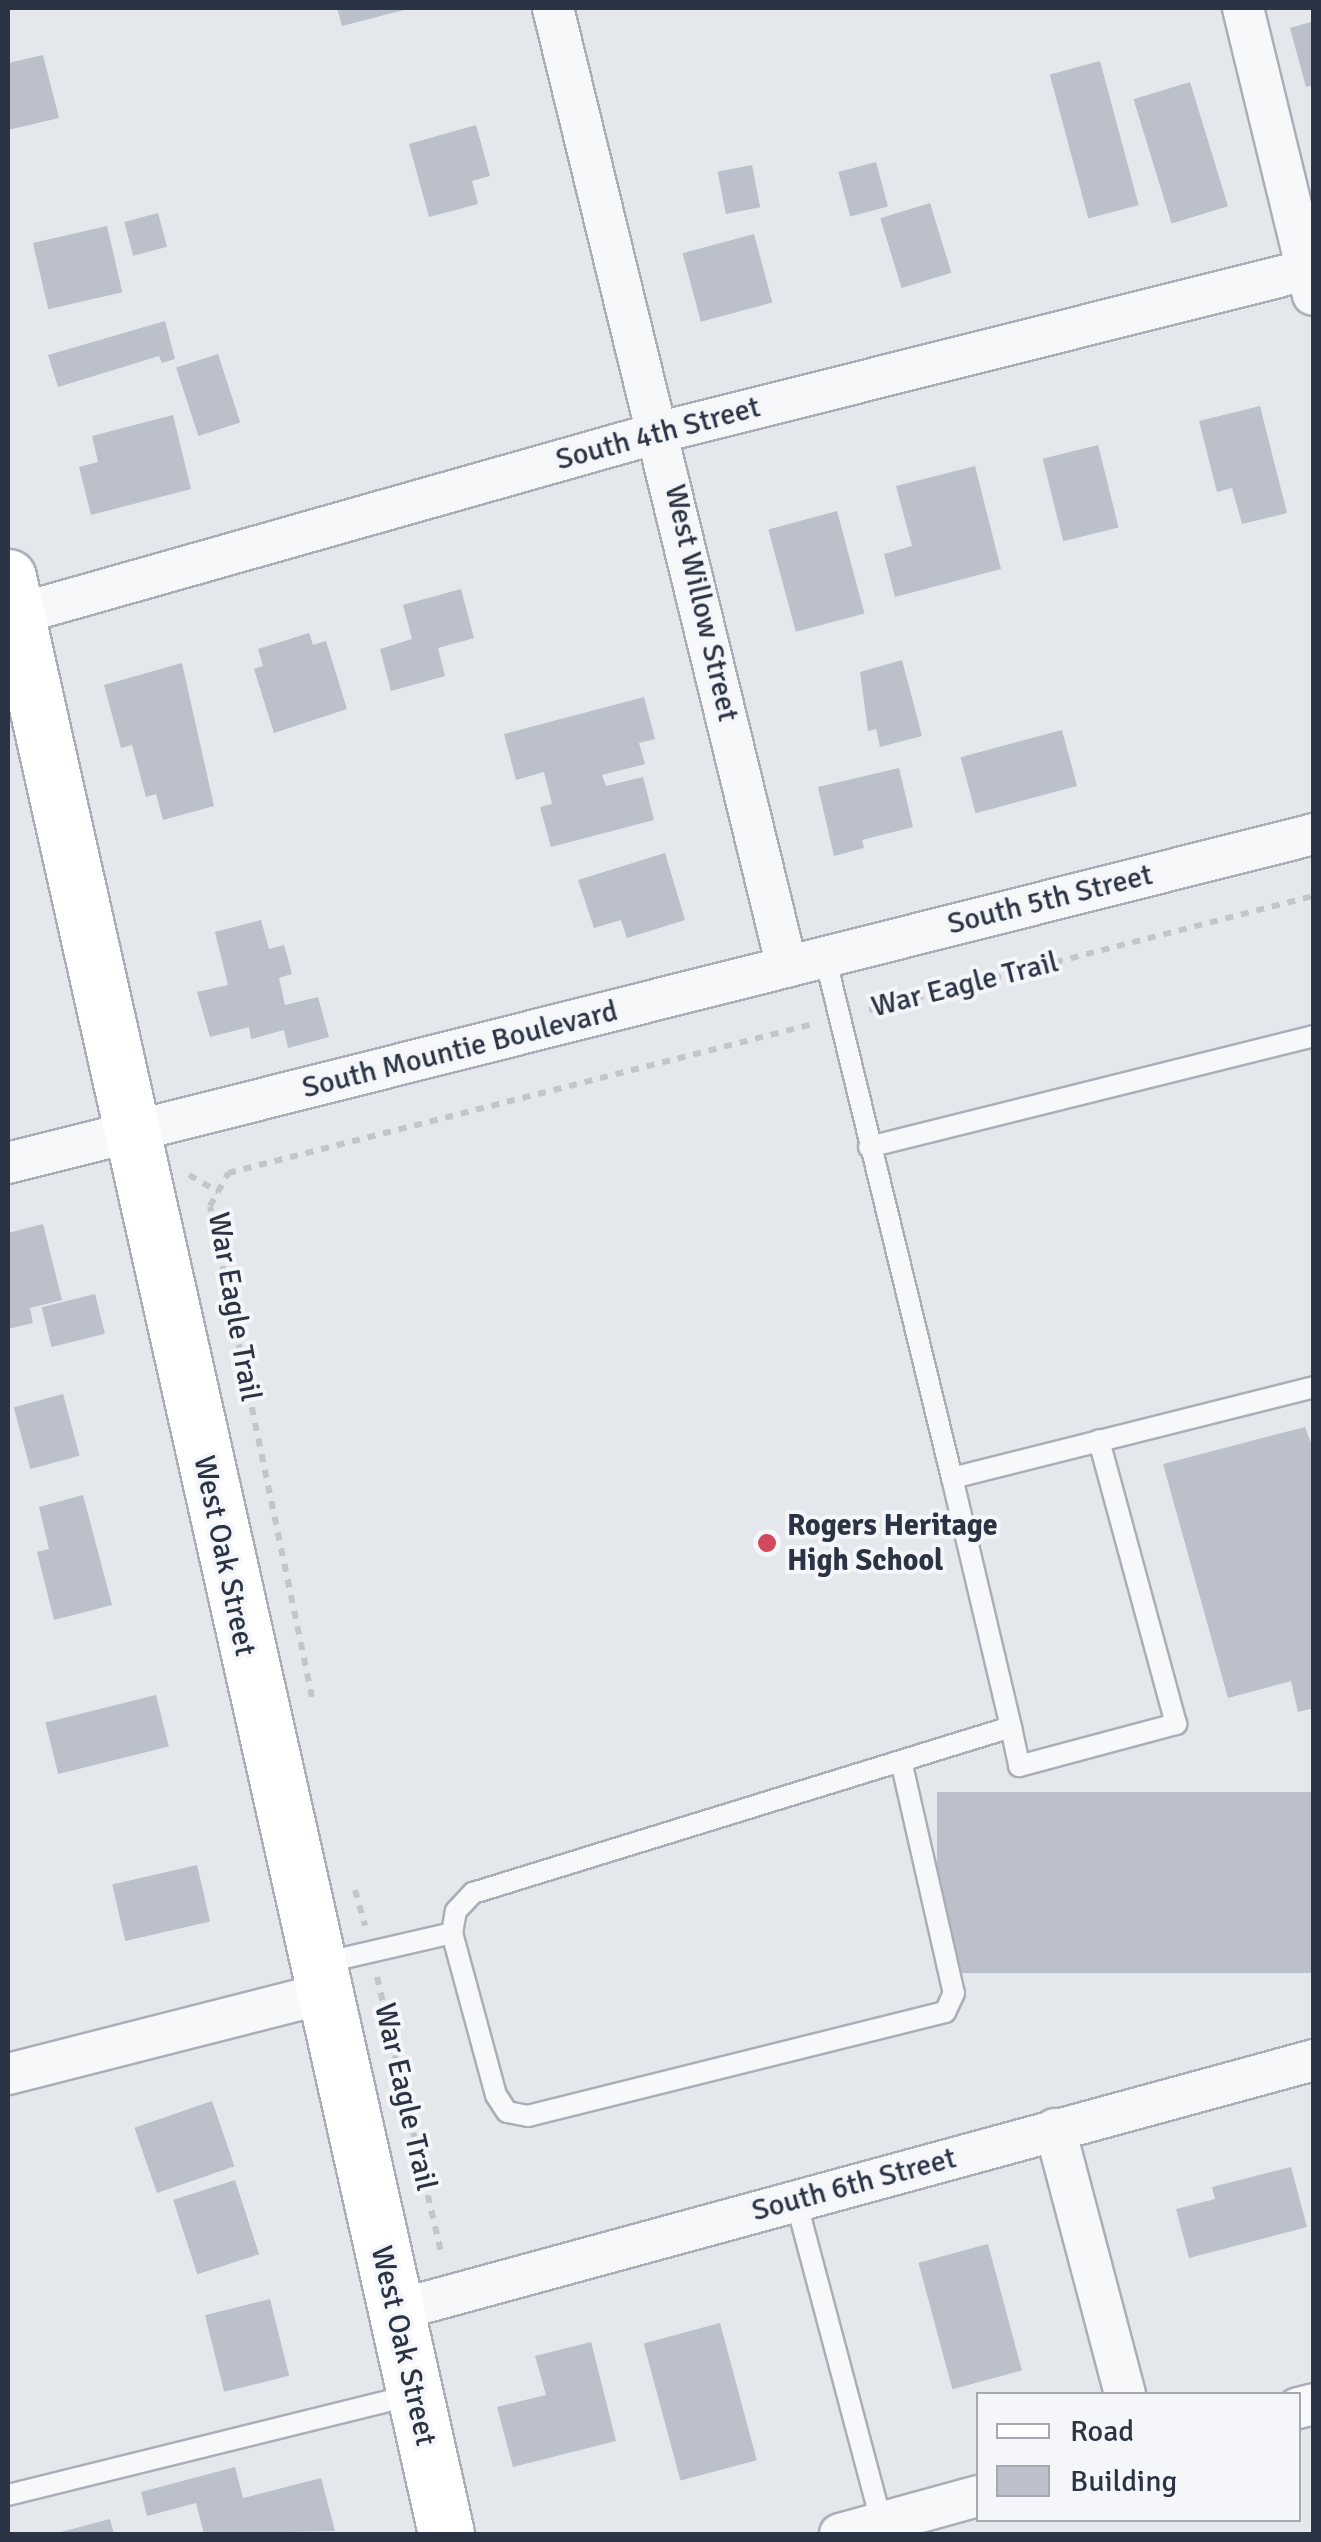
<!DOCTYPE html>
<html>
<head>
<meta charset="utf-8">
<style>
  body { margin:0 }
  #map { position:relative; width:1321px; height:2542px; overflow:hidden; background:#e4e7ec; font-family:Signika,sans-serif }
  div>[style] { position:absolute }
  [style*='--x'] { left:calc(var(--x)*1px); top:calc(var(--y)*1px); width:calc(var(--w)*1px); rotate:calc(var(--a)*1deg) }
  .building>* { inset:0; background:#bbc0ca; transform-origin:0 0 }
  .path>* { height:6px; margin-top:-3px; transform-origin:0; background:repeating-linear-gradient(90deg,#c2c5cb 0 8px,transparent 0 16px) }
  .roads { filter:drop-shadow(2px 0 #a9aeb7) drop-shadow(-2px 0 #a9aeb7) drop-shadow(0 2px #a9aeb7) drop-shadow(0 -2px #a9aeb7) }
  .lane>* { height:20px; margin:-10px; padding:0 10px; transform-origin:10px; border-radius:10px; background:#f7f8fa }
  .street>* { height:40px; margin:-20px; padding:0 20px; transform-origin:20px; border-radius:20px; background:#f7f8fa }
  .secondary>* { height:55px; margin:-27.5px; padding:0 27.5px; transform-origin:27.5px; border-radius:27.5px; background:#fff }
  .dots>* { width:28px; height:28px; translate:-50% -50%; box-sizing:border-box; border:5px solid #f4f6f9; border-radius:50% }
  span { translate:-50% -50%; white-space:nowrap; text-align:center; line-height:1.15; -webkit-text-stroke:8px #f4f6f9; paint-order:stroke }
  .street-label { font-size:30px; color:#2b3445 }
  .poi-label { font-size:30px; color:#2b3445; font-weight:700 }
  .left { translate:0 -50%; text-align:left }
  .frame { position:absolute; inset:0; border:10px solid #2b3445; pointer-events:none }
  .legend { position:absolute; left:976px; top:2392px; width:325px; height:130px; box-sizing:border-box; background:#f4f6f9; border:2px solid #a4a8b1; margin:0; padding:12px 18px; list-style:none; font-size:30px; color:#2b3445 }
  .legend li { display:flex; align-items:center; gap:20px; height:50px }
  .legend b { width:50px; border:2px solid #a4a8b1 }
</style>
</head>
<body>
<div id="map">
  <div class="building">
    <i style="clip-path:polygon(337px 8px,408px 8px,408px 9px,342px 26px)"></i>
    <i style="clip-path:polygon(1314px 21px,1314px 85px,1306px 87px,1290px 28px)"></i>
    <i style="clip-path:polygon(43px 55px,59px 118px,8px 130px,8px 63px)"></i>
    <i style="left:1100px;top:61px;width:149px;height:52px;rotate:75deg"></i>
    <i style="left:1190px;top:82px;width:130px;height:59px;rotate:73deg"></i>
    <i style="clip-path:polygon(476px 125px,490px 176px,472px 181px,478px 204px,429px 217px,409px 144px)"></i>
    <i style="left:876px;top:162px;width:46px;height:39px;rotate:75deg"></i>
    <i style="left:752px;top:165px;width:43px;height:35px;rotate:79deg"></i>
    <i style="left:930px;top:203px;width:73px;height:52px;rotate:73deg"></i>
    <i style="left:158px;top:213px;width:35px;height:35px;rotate:75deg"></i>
    <i style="left:107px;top:226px;width:68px;height:76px;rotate:77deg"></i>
    <i style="left:754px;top:234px;width:71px;height:74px;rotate:75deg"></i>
    <i style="clip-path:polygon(165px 321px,175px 359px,162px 363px,159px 356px,58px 387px,48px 355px)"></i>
    <i style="left:218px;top:354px;width:72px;height:44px;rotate:72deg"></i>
    <i style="clip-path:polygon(1260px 406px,1287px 513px,1242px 524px,1232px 488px,1217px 492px,1199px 421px)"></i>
    <i style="clip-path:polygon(173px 415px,191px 489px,91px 515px,79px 467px,98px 462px,92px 436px)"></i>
    <i style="left:1098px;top:445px;width:85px;height:57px;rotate:76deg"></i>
    <i style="clip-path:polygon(975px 466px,1001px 569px,895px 597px,884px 554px,912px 546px,896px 486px)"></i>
    <i style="left:837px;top:511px;width:106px;height:71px;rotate:75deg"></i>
    <i style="clip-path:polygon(461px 589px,474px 638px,438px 648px,445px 676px,391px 691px,380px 649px,412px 639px,403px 605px)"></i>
    <i style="clip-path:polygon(309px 633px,313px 645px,326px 641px,347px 709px,274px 733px,254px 669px,263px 666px,258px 649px)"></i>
    <i style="clip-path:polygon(902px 660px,922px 736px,880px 747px,876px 729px,868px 731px,860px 672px)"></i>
    <i style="clip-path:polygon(182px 663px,214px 806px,163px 820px,156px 794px,146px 797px,132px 745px,121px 748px,104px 685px)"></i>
    <i style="clip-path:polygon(644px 697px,655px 739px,639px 743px,645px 764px,602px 775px,606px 786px,643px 777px,654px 820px,551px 847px,540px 807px,552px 804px,544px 772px,516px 780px,504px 734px)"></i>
    <i style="left:1062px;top:730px;width:58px;height:105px;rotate:75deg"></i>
    <i style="clip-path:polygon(899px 768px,913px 827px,862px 840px,864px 848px,834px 856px,818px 787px)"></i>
    <i style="clip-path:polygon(665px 853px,685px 920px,627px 938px,621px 920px,594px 928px,578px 880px)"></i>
    <i style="clip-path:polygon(261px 920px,269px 949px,284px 945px,292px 974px,279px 978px,285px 1005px,318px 997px,329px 1037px,288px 1048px,284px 1030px,251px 1039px,249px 1027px,210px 1037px,197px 992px,228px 985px,215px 932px)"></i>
    <i style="clip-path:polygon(43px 1224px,62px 1300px,30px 1308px,33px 1323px,8px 1329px,8px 1233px)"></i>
    <i style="left:95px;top:1294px;width:41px;height:55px;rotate:76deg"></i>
    <i style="left:63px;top:1394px;width:64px;height:51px;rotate:75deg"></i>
    <i style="clip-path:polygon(1305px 1427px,1314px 1451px,1314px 1708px,1298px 1712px,1291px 1681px,1228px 1698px,1163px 1464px)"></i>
    <i style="clip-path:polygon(83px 1495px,112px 1605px,54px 1620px,37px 1552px,49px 1549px,39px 1507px)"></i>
    <i style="left:156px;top:1695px;width:53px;height:114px;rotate:76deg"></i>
    <i style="left:1314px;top:1792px;width:181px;height:377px;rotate:90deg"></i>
    <i style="left:197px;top:1865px;width:58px;height:87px;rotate:77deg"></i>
    <i style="left:212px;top:2101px;width:69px;height:82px;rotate:71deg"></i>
    <i style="clip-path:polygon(1291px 2167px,1307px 2227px,1189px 2258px,1176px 2209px,1215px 2199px,1212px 2187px)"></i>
    <i style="left:235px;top:2180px;width:78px;height:65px;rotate:72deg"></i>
    <i style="left:988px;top:2244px;width:131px;height:72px;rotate:75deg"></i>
    <i style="left:270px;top:2299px;width:79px;height:67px;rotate:76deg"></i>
    <i style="left:720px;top:2323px;width:142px;height:79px;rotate:75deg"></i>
    <i style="clip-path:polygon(591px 2342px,616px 2441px,513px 2467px,497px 2407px,546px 2395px,535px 2356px)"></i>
    <i style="clip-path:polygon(235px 2467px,243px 2498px,321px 2478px,335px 2531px,204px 2534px,196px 2503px,147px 2516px,141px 2492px)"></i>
    <i style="clip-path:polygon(110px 2519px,114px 2534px,58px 2534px,57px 2533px)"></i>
  </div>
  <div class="path">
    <i style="--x:869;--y:1010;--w:459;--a:-14.4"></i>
    <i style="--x:189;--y:1175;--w:34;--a:30"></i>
    <i style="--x:312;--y:1697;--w:501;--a:-101.74"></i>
    <i style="--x:210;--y:1206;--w:38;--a:-61"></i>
    <i style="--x:228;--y:1173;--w:604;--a:-14.29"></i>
    <i style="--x:355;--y:1890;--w:37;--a:74"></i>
    <i style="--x:377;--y:1977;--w:287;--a:76.9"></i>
  </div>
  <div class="roads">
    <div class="lane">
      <i style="--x:825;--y:957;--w:536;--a:76.3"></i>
      <i style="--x:952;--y:1478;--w:373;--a:-14.1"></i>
      <i style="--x:869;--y:1147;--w:459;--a:-14"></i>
      <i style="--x:1011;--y:1727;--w:40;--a:78"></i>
      <i style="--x:1019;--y:1766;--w:163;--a:-15"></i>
      <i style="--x:1176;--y:1724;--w:294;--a:-105.2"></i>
      <i style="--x:902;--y:1765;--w:234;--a:77.2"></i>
      <i style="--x:954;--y:1993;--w:21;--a:115"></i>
      <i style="--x:945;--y:2012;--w:430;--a:166"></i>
      <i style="--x:528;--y:2116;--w:21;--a:-169"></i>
      <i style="--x:507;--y:2112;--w:20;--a:-123"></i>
      <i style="--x:496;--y:2095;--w:168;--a:-105.2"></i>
      <i style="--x:452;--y:1933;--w:22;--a:-80"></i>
      <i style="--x:456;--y:1911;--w:25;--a:-47"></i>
      <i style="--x:473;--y:1893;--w:563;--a:-17.15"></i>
      <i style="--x:1011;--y:1727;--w:256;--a:-103.3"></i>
      <i style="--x:318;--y:1964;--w:138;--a:-13"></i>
      <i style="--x:796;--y:2201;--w:334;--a:75.1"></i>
      <i style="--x:8;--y:2495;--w:417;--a:-13.9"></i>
    </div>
    <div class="street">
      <i style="--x:553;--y:8;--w:987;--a:76.29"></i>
      <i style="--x:1243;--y:8;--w:295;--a:76.3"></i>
      <i style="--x:8;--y:617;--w:679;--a:-15.82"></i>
      <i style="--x:661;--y:432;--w:673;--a:-14.1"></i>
      <i style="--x:8;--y:1163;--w:1347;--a:-14.14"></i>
      <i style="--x:8;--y:2074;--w:323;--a:-14.3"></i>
      <i style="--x:1055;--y:2129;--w:274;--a:75.2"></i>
      <i style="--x:394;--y:2311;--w:954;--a:-15.26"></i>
      <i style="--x:1298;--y:2408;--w:16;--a:-14"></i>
      <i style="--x:840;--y:2534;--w:143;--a:-15.4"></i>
    </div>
    <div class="secondary">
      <i style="--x:8;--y:577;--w:2005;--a:77.38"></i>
    </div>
  </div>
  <div class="dots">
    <i style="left:767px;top:1543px;background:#d1495b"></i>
  </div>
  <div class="street-label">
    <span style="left:658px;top:434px;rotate:-15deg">South 4th Street</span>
    <span style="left:701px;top:603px;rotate:77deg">West Willow Street</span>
    <span style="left:1050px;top:900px;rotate:-14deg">South 5th Street</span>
    <span style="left:965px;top:985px;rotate:-14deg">War Eagle Trail</span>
    <span style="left:460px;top:1050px;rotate:-14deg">South Mountie Boulevard</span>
    <span style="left:234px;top:1307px;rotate:80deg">War Eagle Trail</span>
    <span style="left:224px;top:1556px;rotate:78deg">West Oak Street</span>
    <span style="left:405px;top:2097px;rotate:77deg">War Eagle Trail</span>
    <span style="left:854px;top:2185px;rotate:-15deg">South 6th Street</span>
    <span style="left:403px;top:2346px;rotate:77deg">West Oak Street</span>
  </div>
  <div class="poi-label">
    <span class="left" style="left:787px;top:1543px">Rogers Heritage<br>High School</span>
  </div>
  <div class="frame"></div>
  <ul class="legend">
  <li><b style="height:12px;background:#fff"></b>Road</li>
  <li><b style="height:28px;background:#bbc0ca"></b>Building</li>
  </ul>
</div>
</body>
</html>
